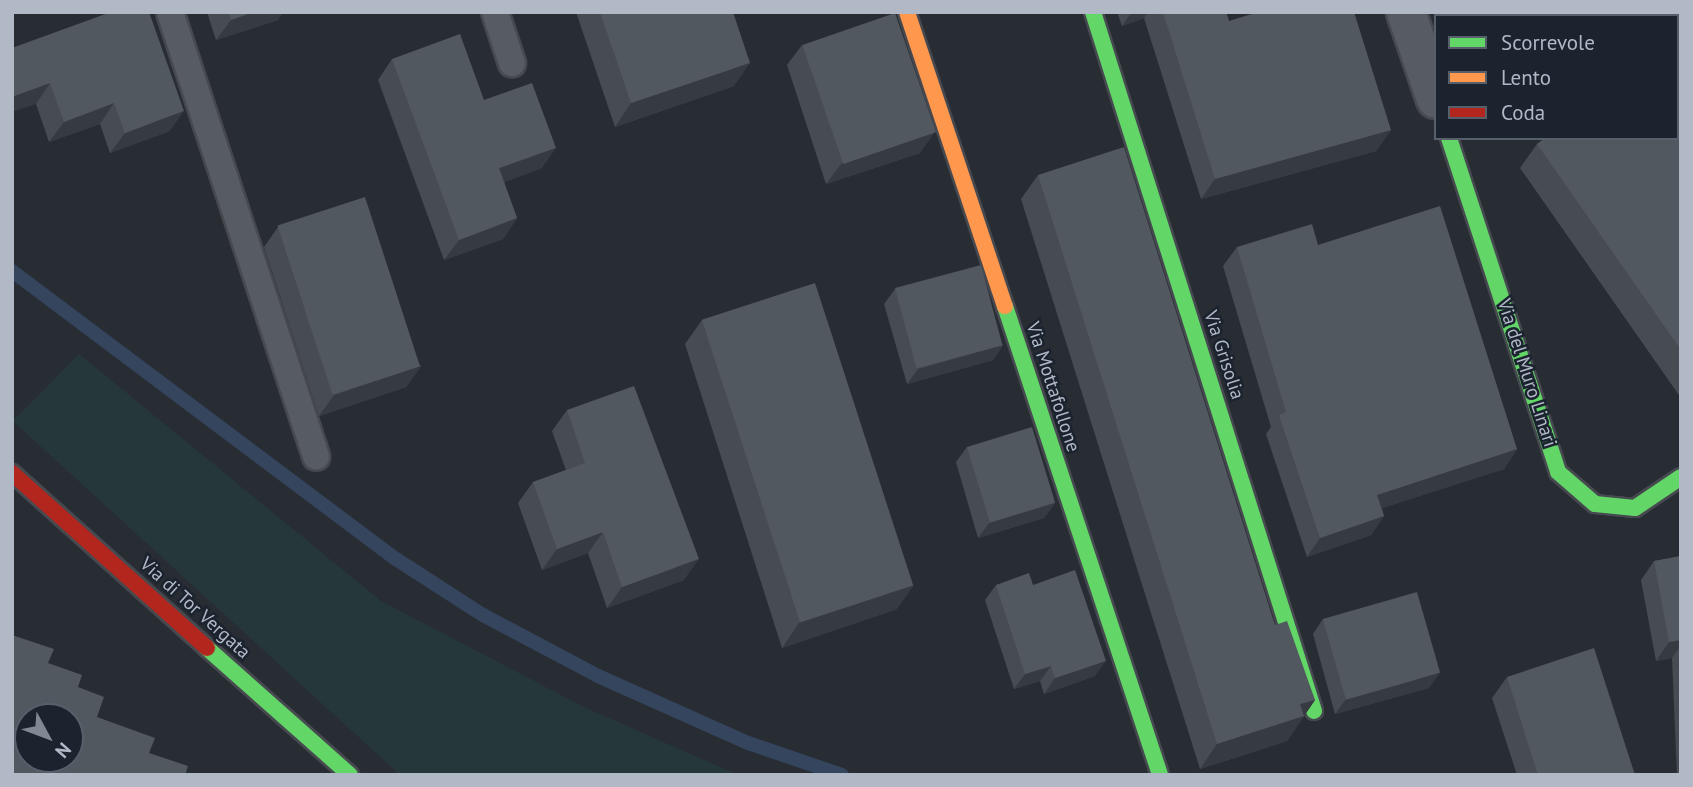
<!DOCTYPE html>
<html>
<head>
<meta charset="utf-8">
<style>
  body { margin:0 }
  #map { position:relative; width:1693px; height:787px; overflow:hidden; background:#282d34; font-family:"PT Sans",sans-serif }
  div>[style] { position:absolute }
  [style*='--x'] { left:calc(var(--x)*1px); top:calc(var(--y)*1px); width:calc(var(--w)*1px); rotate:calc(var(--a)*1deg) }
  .green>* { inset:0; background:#25373a }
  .stream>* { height:14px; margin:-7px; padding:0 7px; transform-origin:7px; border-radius:7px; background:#35455d }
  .roads { filter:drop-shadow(2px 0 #46494f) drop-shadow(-2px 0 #46494f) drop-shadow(0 2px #46494f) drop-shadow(0 -2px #46494f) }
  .lane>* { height:26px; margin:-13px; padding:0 13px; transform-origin:13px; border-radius:13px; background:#575b63 }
  .street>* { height:38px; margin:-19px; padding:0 19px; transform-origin:19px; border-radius:19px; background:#575b63 }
  .fast>* { height:16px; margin:-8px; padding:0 8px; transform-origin:8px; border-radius:8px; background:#63d668 }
  .slow>* { height:16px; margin:-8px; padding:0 8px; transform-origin:8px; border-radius:8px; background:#ff974d }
  .jam>* { height:16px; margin:-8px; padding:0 8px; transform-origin:8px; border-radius:8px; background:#b3261e }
  .wall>* { inset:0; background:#474c53 }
  .shaded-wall>* { inset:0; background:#363b41 }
  .building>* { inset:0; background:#52585f; transform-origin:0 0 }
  span { translate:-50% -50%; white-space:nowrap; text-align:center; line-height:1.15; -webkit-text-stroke:5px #1b232f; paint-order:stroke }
  .street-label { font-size:19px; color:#b1b8c6 }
  .frame { position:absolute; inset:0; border:14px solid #b1b8c6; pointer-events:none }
  .legend { position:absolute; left:1434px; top:14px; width:245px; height:126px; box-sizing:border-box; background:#1b232f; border:2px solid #575f6b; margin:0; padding:9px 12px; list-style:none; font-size:21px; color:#b1b8c6 }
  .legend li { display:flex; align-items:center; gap:14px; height:35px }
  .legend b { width:35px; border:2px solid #575f6b }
  .north { position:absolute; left:14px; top:703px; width:70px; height:70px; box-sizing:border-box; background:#1b232f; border:2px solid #575f6b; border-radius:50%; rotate:131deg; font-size:19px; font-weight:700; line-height:28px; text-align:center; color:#b1b8c6 }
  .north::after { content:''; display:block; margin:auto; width:24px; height:32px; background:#818793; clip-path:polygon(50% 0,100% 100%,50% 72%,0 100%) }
</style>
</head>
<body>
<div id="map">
  <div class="green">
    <i style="clip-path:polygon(79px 354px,381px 601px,584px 707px,738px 775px,400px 775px,13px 421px)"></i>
  </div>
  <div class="stream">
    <i style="--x:12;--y:271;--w:480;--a:36.9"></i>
    <i style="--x:396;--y:559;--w:103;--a:32.8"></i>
    <i style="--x:483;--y:615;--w:130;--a:27.9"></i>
    <i style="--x:598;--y:676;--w:164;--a:24.1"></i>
    <i style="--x:748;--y:743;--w:99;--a:18.8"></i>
  </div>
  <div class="roads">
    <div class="lane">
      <i style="--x:170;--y:12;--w:468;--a:71.8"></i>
      <i style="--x:495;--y:12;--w:54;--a:71.6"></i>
    </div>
    <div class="street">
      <i style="--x:1406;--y:12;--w:92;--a:71"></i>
    </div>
    <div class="fast">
      <i style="--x:1093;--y:12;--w:733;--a:72.45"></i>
      <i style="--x:1449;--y:138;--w:351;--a:71.9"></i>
      <i style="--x:1558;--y:472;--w:49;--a:40.9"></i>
      <i style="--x:1595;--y:504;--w:40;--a:5.7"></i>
      <i style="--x:1635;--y:508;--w:55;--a:-34"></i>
      <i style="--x:1005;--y:306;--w:493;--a:71.7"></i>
      <i style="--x:207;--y:648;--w:191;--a:41.6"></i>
    </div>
    <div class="slow">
      <i style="--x:907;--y:12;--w:310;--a:71.6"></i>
    </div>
    <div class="jam">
      <i style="--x:12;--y:473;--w:262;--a:41.9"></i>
    </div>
  </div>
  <div class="wall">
    <i style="clip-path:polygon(207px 12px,283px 12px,278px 20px,216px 40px)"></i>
    <i style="clip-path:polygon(576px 12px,733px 12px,734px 86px,615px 127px)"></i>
    <i style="clip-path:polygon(1117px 12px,1226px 12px,1229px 21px,1391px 130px,1376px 151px,1201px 199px,1144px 18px,1122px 26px)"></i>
    <i style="clip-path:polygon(1681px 12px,1681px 398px,1520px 168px,1537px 144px,1677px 138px)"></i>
    <i style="clip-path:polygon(802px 45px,920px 153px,826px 184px,787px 65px)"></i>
    <i style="clip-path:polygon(12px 48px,170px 131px,110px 153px,100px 124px,49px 142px,36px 104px)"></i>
    <i style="clip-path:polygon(392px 59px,484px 100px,542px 168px,504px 182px,517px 218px,503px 239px,444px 260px,378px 80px)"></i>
    <i style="clip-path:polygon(1038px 175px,1315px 700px,1287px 741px,1200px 769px,1021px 199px)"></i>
    <i style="clip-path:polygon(278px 227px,421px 366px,406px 387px,319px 416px,264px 247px)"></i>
    <i style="clip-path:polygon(1318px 245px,1517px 449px,1504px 469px,1382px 508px,1384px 516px,1371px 535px,1307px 557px,1266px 434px,1271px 427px,1223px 266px,1237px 247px)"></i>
    <i style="clip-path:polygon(895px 289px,1003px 345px,993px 360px,907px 384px,884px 304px)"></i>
    <i style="clip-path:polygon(702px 320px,897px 609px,782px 648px,685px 344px)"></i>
    <i style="clip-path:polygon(567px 410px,684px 580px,607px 608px,588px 553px,542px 570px,518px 503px,533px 482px,566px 470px,552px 431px)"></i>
    <i style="clip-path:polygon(967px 447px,1055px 503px,1044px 518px,978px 538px,956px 462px)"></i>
    <i style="clip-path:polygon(1681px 556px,1681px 775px,1677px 775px,1672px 658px,1656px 661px,1641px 580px,1654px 561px)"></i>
    <i style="clip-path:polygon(996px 585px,1033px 585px,1095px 676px,1044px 694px,1040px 681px,1014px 689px,985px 600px)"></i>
    <i style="clip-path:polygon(1323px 619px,1429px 688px,1335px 714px,1313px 634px)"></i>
    <i style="clip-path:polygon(1507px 677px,1635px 775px,1517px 775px,1492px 698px)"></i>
  </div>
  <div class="shaded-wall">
    <i style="clip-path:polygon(253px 12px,283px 12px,278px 20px,216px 40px,231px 20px)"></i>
    <i style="clip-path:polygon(1132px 12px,1148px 12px,1144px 18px,1122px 26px)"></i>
    <i style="clip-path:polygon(750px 63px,734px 86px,615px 127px,631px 103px)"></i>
    <i style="clip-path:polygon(50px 83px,36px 104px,12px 112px,12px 97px)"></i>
    <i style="clip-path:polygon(114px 103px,100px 124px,49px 142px,64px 122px)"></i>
    <i style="clip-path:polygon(184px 111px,170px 131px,110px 153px,125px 133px)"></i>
    <i style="clip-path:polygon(1391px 130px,1376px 151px,1201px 199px,1215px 179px)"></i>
    <i style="clip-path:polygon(935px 132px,920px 153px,826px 184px,841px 164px)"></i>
    <i style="clip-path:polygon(556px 148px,542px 168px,485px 189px,499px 168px)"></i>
    <i style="clip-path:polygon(517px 218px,503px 239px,444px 260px,459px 240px)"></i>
    <i style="clip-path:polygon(1003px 345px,993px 360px,907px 384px,918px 369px)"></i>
    <i style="clip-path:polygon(421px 366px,406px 387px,319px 416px,334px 395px)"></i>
    <i style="clip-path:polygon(1517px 449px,1504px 469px,1364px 514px,1377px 495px)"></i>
    <i style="clip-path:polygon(1055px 503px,1044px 518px,978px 538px,989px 523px)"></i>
    <i style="clip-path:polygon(1384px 516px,1371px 535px,1307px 557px,1320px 538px)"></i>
    <i style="clip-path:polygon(603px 532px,588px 553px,542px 570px,557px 549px)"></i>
    <i style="clip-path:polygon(699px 559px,684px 580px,607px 608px,622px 587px)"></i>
    <i style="clip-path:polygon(914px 585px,897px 609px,782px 648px,799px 623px)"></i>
    <i style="clip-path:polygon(1681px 640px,1681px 645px,1672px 658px,1656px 661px,1669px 642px)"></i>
    <i style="clip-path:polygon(1106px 661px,1095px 676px,1044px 694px,1055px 678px)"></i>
    <i style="clip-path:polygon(1051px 666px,1040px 681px,1014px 689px,1025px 674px)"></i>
    <i style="clip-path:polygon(1440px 673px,1429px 688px,1335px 714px,1346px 699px)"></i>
    <i style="clip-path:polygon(1315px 700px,1287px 741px,1200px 769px,1217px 744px,1300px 704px)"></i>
  </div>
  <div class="building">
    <i style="clip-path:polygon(111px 12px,149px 12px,184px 111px,125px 133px,114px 103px,64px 122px,50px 83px,12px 97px,12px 48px)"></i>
    <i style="clip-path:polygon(228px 12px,253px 12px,231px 20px)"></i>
    <i style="clip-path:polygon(600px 12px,733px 12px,750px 63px,631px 103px)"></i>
    <i style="clip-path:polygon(1163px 12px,1226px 12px,1229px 21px,1258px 12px,1354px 12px,1391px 130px,1215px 179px)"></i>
    <i style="clip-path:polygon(1618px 12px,1681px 12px,1681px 350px,1537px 144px,1545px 138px,1677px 138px,1677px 16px,1613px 16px)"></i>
    <i style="left:895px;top:13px;width:126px;height:98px;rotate:71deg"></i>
    <i style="clip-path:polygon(460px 34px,484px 100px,532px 83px,556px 148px,499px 168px,517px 218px,459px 240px,392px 59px)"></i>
    <i style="clip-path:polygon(1124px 147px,1275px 625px,1287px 621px,1315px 700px,1300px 704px,1304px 716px,1217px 744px,1038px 175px)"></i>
    <i style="left:365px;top:197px;width:178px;height:92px;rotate:72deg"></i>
    <i style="clip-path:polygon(1440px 206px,1517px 449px,1377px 495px,1384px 516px,1320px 538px,1279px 415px,1286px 412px,1237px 247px,1312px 224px,1318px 245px)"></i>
    <i style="left:981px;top:265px;width:83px;height:89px;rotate:75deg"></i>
    <i style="left:815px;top:283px;width:318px;height:119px;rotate:72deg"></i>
    <i style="clip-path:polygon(634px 386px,699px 559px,622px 587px,603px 532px,557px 549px,533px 482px,585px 463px,567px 410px)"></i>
    <i style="left:1032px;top:427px;width:79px;height:68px;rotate:73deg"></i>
    <i style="clip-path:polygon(1681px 556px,1681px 640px,1669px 642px,1654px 561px)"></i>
    <i style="clip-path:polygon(1075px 570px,1106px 661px,1055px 678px,1051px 666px,1025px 674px,996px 585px,1029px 573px,1033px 585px)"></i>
    <i style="left:1417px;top:592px;width:84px;height:98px;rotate:74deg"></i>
    <i style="clip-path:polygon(evenodd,12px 635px,54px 649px,48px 663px,82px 675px,78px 687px,104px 697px,97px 717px,155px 738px,149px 753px,188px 766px,185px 775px,12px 775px,12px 635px,28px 717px,70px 717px,70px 759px,28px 759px,28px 717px)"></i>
    <i style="clip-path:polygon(1594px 648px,1635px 775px,1538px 775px,1507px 677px)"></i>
  </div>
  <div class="street-label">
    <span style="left:1224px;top:355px;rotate:72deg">Via Grisolia</span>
    <span style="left:1527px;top:373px;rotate:72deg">Via del Muro Linari</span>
    <span style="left:1053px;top:387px;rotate:72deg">Via Mottafollone</span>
    <span style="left:195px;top:608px;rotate:42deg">Via di Tor Vergata</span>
  </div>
  <div class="frame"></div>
  <ul class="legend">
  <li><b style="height:9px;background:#63d668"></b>Scorrevole</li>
  <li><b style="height:9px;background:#ff974d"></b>Lento</li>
  <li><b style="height:9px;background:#b3261e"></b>Coda</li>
  </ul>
  <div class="north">N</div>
</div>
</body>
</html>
